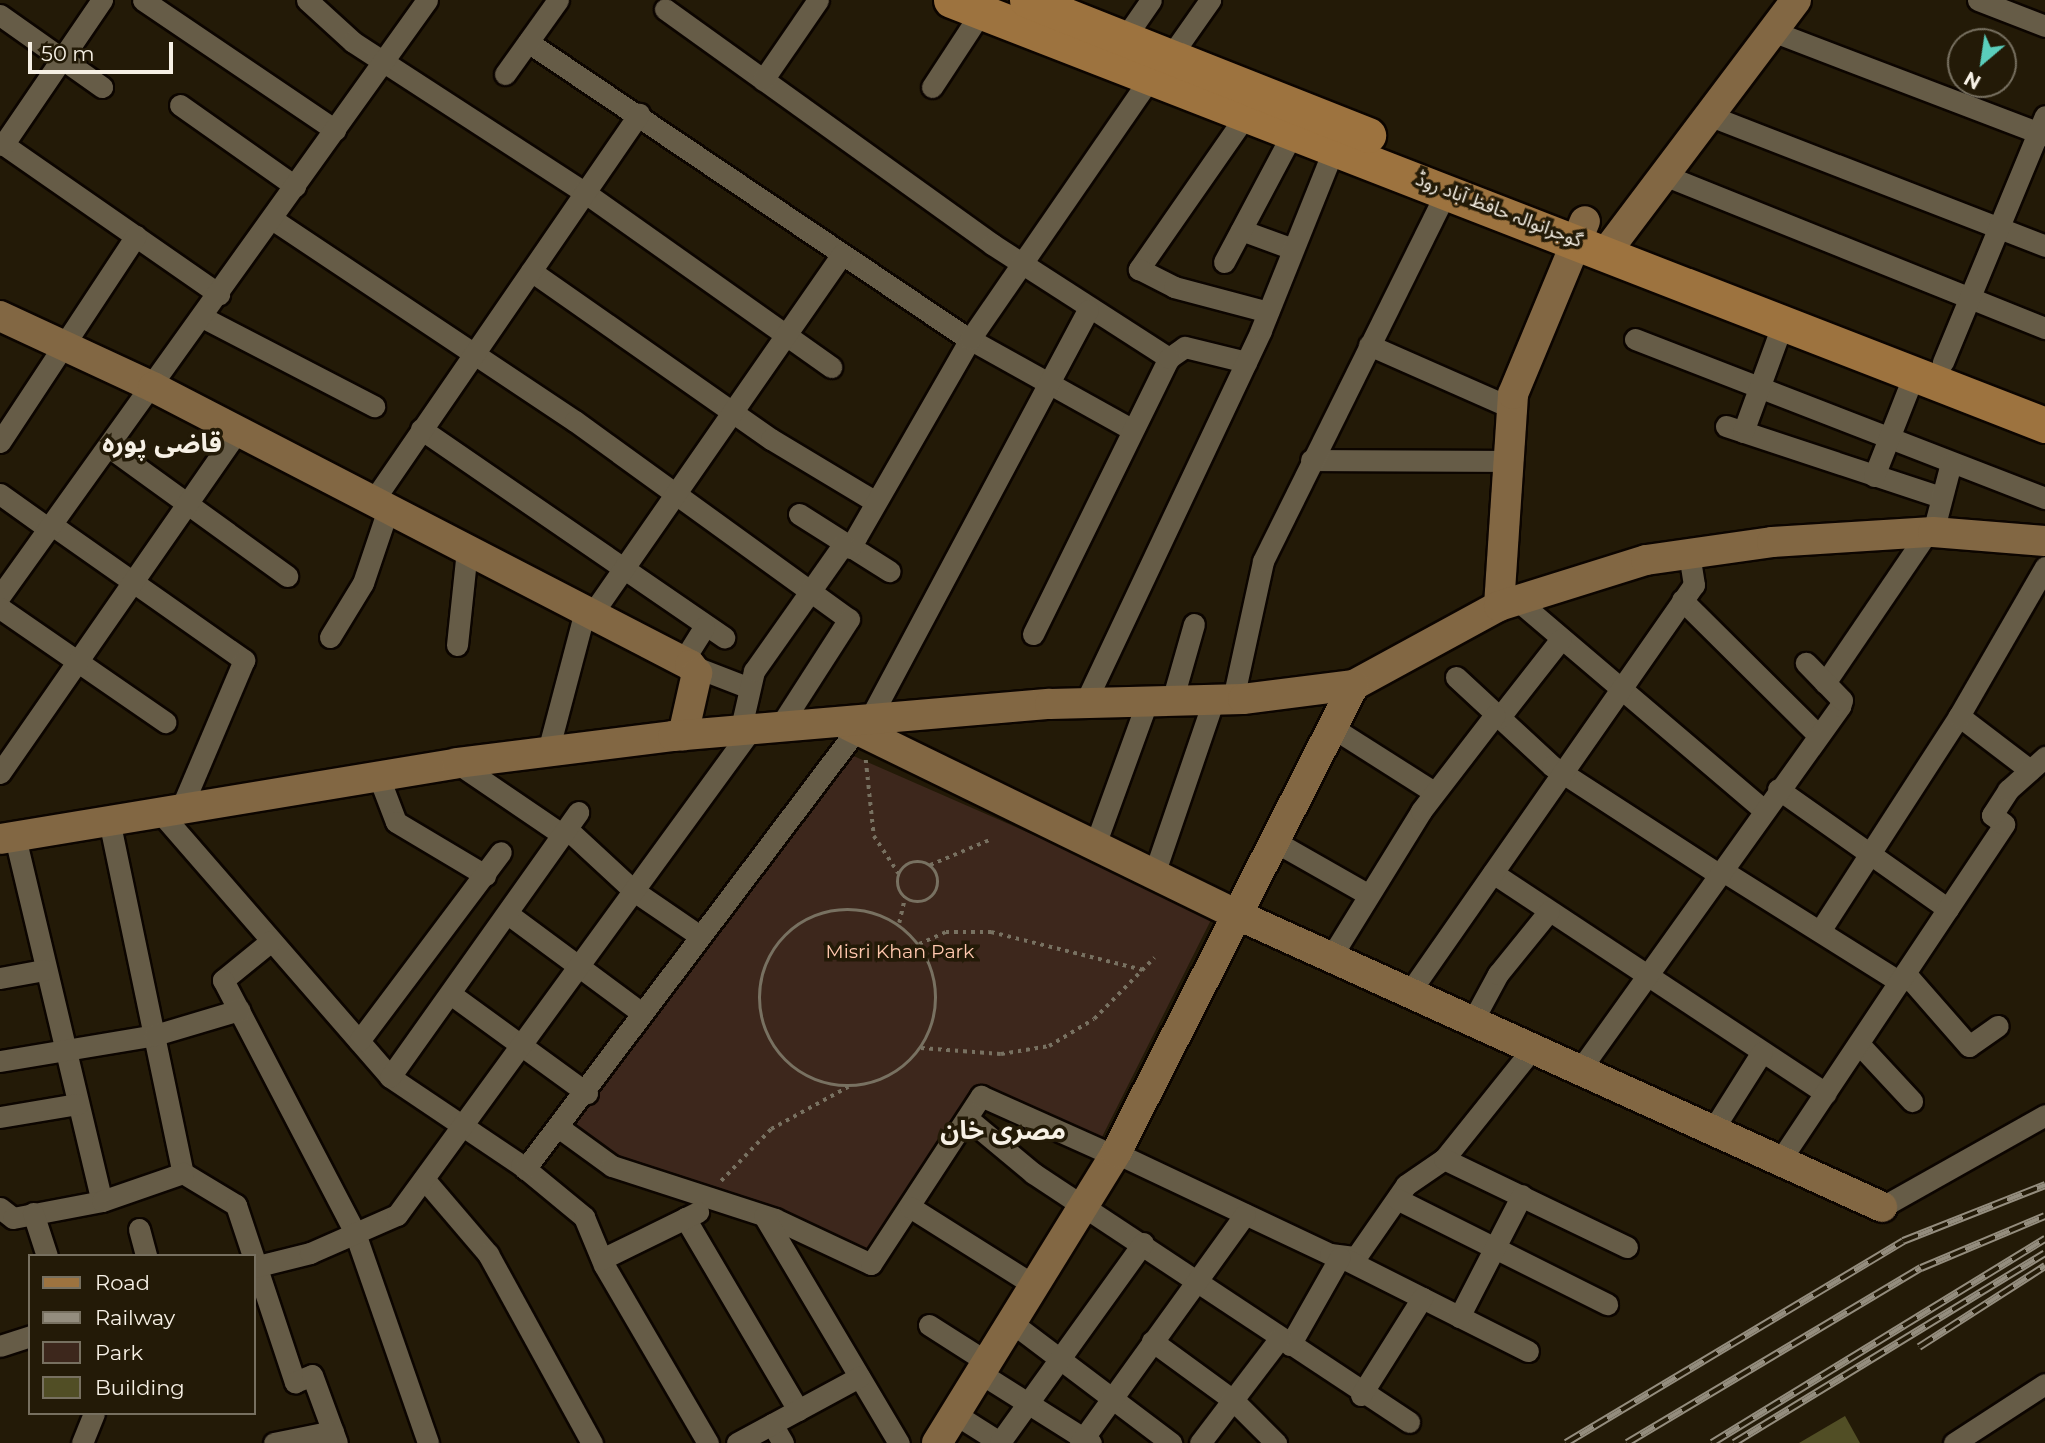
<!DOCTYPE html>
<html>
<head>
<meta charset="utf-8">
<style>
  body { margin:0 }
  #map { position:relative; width:2045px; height:1443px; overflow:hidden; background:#231a07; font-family:Montserrat,"Noto Sans Arabic",sans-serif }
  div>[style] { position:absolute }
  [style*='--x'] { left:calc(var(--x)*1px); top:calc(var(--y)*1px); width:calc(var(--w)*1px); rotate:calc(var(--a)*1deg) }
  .green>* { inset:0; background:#3d271c }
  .building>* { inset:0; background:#514e25 }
  .path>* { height:3.5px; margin-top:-1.75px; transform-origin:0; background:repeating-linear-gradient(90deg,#787161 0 3.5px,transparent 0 8.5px) }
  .path>.ring { margin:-1.75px; padding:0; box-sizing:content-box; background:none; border:3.5px solid #787161; border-radius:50% }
  .roads { filter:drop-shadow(2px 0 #0c0500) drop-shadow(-2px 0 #0c0500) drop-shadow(0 2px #0c0500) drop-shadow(0 -2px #0c0500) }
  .street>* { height:21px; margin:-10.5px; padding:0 10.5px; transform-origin:10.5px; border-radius:10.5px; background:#665c47 }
  .secondary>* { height:30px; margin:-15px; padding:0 15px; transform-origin:15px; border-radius:15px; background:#826743 }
  .primary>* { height:35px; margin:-17.5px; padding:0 17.5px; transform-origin:17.5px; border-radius:17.5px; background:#9d733f }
  .rail>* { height:8px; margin-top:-4px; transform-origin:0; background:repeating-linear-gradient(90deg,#231a07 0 16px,#948d7e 0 32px); box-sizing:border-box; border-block:2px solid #948d7e }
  span { translate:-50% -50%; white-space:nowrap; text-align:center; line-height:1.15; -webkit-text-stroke:7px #231a07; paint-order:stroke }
  .street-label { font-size:19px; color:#f6f0e5 }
  .park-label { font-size:19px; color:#ffc8ae }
  .district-label { font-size:26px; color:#f6f0e5; font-weight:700 }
  .legend { position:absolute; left:28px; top:1254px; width:228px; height:161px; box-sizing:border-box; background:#231a07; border:2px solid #777060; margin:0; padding:9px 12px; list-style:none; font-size:21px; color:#f6f0e5 }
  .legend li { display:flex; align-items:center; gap:14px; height:35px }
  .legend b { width:35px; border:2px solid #777060 }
  .north { position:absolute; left:1947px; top:28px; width:70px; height:70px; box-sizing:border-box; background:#231a07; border:2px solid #777060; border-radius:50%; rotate:209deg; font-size:19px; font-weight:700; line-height:28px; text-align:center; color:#f6f0e5 }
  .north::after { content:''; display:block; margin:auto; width:24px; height:32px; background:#5acebc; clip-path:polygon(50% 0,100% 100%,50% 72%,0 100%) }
  .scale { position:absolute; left:28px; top:42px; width:145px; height:32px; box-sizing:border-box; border:4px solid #f6f0e5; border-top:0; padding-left:9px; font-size:21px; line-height:24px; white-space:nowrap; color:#f6f0e5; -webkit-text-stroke:5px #231a07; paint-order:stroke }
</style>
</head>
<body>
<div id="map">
  <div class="green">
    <i style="clip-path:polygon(849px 754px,1214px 914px,1100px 1141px,980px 1091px,868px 1256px,627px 1164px,571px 1128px)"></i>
  </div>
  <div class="building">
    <i style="clip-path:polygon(1845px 1416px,1860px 1443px,1799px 1443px)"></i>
  </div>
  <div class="path">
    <i style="--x:866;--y:760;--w:76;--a:84"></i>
    <i style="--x:874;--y:836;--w:45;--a:56.7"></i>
    <i class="ring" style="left:898px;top:862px;width:36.5px;height:36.5px"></i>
    <i style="--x:930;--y:865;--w:67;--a:-22.8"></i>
    <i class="ring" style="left:760px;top:910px;width:172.5px;height:172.5px"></i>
    <i style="--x:899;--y:923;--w:27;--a:-77"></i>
    <i style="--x:919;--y:944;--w:30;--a:-24"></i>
    <i style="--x:946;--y:932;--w:45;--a:0"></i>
    <i style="--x:991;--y:932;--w:157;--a:14"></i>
    <i style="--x:921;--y:1048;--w:80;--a:4.3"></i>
    <i style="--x:1001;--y:1054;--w:49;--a:-9.5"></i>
    <i style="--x:1049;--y:1046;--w:52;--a:-31"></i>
    <i style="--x:1094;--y:1019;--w:86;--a:-45.5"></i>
    <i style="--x:721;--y:1181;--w:72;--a:-46.1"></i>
    <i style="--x:771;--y:1129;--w:88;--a:-28.6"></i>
  </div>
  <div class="roads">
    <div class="street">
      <i style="--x:143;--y:0;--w:232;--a:34.1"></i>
      <i style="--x:307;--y:0;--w:62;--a:42.4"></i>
      <i style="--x:353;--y:42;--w:275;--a:33"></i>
      <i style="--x:584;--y:192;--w:303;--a:35.3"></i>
      <i style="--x:1978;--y:0;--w:72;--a:21.2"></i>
      <i style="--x:665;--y:9;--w:403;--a:35.7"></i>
      <i style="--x:992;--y:244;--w:211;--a:32.8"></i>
      <i style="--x:0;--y:15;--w:125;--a:35.2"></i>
      <i style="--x:1772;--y:31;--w:292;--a:20.9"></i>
      <i style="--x:1124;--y:39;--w:47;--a:-55.3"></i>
      <i style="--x:528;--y:42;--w:526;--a:33.99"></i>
      <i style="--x:964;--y:336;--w:191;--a:29.1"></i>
      <i style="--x:1170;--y:57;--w:70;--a:-54.9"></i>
      <i style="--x:505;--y:74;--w:91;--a:-54.4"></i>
      <i style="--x:763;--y:80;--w:97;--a:-55.5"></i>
      <i style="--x:932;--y:87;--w:90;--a:-56.8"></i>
      <i style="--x:180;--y:105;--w:141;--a:35.2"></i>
      <i style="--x:1246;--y:115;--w:188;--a:124.8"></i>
      <i style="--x:1139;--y:269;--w:39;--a:27"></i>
      <i style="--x:1174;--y:287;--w:97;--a:14.9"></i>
      <i style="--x:1708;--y:115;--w:362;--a:21.2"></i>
      <i style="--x:0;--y:142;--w:267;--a:34.8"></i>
      <i style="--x:3;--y:145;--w:176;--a:-55.7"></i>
      <i style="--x:1664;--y:175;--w:411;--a:21.9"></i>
      <i style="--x:272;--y:219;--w:364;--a:33.7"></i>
      <i style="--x:575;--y:421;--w:338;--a:35.9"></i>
      <i style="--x:849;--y:619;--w:131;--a:122.8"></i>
      <i style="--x:1241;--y:230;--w:55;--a:20.1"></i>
      <i style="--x:1224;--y:262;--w:147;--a:-62"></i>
      <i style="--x:531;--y:271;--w:293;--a:35"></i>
      <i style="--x:771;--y:439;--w:122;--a:31"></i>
      <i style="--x:202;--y:317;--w:194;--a:27.4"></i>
      <i style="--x:1635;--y:339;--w:440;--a:21.2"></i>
      <i style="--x:1369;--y:345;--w:156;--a:23.8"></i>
      <i style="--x:1943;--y:362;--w:266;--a:-67.5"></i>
      <i style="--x:1726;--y:426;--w:223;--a:18.3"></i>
      <i style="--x:421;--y:429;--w:368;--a:34.5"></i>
      <i style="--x:1743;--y:432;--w:119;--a:-69.9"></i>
      <i style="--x:0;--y:442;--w:247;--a:-56.6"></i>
      <i style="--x:109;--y:447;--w:220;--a:35.9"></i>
      <i style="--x:1311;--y:460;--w:198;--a:0.3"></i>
      <i style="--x:1874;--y:476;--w:112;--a:-68.5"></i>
      <i style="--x:0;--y:494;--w:60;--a:35.5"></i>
      <i style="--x:373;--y:501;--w:470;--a:-55.5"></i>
      <i style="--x:799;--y:514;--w:107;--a:32.3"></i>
      <i style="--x:52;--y:525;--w:235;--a:35.1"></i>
      <i style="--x:244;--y:660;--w:159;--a:113"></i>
      <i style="--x:1933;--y:532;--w:71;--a:-75.4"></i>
      <i style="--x:850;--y:548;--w:241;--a:-60.1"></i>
      <i style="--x:970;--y:339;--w:317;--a:-55.4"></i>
      <i style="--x:0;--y:596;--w:733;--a:-54.38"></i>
      <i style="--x:1517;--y:600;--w:324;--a:40.4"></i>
      <i style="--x:1682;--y:600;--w:192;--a:44.8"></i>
      <i style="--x:0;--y:608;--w:201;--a:34.6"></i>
      <i style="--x:592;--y:614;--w:438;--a:-55.2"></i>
      <i style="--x:1033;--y:634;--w:308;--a:-63.8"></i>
      <i style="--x:1169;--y:358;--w:19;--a:-35"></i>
      <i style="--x:1185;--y:347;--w:63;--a:13.8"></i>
      <i style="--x:330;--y:637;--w:63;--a:-58.6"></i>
      <i style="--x:363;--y:583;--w:78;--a:-71.3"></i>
      <i style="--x:457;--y:645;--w:96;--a:-84"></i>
      <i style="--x:683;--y:661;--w:40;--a:-58"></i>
      <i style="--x:690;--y:665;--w:61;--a:21.1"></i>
      <i style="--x:1456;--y:677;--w:131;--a:42.8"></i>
      <i style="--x:1552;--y:766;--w:200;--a:33"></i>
      <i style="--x:1825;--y:683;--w:181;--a:-55.8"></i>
      <i style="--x:1233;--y:699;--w:141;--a:-77.7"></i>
      <i style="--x:1263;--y:561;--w:413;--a:-63.6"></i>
      <i style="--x:1172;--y:701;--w:80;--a:-74.1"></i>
      <i style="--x:1085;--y:703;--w:412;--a:-64.7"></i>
      <i style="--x:1261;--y:330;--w:196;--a:-68.1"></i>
      <i style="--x:1959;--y:716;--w:89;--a:37.3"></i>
      <i style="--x:1499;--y:718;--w:100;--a:-51.9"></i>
      <i style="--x:868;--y:722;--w:467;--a:-61.9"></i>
      <i style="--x:1330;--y:726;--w:123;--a:32.4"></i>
      <i style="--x:740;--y:732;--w:63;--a:-77.1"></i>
      <i style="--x:754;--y:671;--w:154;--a:-54.8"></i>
      <i style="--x:548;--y:751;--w:145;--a:-75.2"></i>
      <i style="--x:457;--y:763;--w:128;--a:34.2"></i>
      <i style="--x:0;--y:773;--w:417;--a:-55.2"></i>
      <i style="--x:378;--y:775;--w:50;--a:69"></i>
      <i style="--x:396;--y:822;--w:104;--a:30.8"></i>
      <i style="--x:1778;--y:789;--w:208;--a:35.2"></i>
      <i style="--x:159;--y:811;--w:352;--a:49"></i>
      <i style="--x:390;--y:1077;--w:158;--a:33.9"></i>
      <i style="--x:521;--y:1165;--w:82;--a:39.5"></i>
      <i style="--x:584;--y:1217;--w:52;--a:67.4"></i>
      <i style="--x:604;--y:1265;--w:206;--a:59.7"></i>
      <i style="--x:109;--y:820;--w:361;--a:78.2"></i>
      <i style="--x:183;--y:1173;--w:62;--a:31.1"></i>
      <i style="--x:236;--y:1205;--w:187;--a:71.6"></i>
      <i style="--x:295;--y:1382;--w:18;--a:-22"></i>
      <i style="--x:312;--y:1375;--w:72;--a:69.8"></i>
      <i style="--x:567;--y:829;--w:91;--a:42.8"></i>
      <i style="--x:634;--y:891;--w:80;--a:34.3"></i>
      <i style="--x:15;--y:837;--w:374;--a:76.6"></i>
      <i style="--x:1274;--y:841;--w:109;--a:29.6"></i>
      <i style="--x:1095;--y:845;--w:152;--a:-70"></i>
      <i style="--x:1723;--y:871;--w:209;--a:32.1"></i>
      <i style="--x:1493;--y:873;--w:399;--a:33.5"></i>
      <i style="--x:1154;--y:874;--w:185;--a:-71.1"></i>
      <i style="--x:508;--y:914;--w:167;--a:36.5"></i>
      <i style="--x:1820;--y:931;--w:256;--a:-57.1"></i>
      <i style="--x:1959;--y:716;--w:172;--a:-60"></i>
      <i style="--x:271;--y:941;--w:62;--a:140.9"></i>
      <i style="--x:223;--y:980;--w:285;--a:62.4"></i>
      <i style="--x:355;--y:1233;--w:222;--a:70.8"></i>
      <i style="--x:1331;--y:957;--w:172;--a:-58.3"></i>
      <i style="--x:1421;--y:811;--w:121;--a:-52.4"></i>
      <i style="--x:1905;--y:973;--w:97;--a:48.8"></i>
      <i style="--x:1969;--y:1046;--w:35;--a:-35"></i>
      <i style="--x:0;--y:978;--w:45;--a:-10.3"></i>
      <i style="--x:1409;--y:993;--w:498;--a:-55.1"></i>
      <i style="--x:1694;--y:585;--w:33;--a:-99"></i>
      <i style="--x:452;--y:995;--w:167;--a:36"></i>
      <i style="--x:1472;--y:1022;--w:55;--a:-61.6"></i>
      <i style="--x:1498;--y:974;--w:81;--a:-51"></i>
      <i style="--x:359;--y:1041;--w:236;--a:-53.1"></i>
      <i style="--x:1859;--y:1044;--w:78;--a:47.1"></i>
      <i style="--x:0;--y:1061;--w:157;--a:-9.5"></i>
      <i style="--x:155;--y:1035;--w:88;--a:-16.6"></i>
      <i style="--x:1579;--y:1071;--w:449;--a:-54.4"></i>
      <i style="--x:1840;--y:706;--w:6;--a:-72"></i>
      <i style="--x:1842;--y:700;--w:52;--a:-134.2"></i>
      <i style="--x:390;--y:1077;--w:325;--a:-54.6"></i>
      <i style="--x:0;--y:1117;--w:79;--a:-9.5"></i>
      <i style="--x:967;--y:1118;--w:86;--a:39.8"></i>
      <i style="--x:1033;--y:1173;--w:451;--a:33.5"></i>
      <i style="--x:561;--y:1129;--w:63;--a:36"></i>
      <i style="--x:612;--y:1166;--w:171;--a:18"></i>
      <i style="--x:775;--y:1219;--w:106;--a:25.1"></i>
      <i style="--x:871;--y:1264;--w:201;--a:-56.8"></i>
      <i style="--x:981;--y:1096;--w:147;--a:24.1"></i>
      <i style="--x:1712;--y:1131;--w:93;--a:-57.7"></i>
      <i style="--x:1116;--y:1153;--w:237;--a:25.3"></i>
      <i style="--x:1330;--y:1254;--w:26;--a:7"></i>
      <i style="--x:1356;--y:1257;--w:88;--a:-55.2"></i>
      <i style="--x:1406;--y:1185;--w:46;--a:-34.4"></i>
      <i style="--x:1444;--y:1159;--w:141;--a:-51.3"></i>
      <i style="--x:1444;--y:1159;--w:203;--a:25.7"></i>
      <i style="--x:1779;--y:1162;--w:406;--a:-56.3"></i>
      <i style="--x:2004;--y:824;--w:15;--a:-143"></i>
      <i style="--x:1992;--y:815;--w:30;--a:-57"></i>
      <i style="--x:2008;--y:790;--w:50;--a:-41.7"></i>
      <i style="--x:525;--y:1169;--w:551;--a:-52.96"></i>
      <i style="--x:424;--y:1179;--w:99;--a:49.5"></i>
      <i style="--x:488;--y:1254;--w:216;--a:61.2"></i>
      <i style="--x:1397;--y:1199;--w:235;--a:26.6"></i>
      <i style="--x:910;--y:1207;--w:146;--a:32.2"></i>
      <i style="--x:1882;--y:1207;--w:187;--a:-29.4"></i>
      <i style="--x:0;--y:1208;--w:16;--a:38"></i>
      <i style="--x:13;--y:1218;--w:91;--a:-10.8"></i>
      <i style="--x:102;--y:1201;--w:86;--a:-19.1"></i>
      <i style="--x:33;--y:1213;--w:45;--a:72"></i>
      <i style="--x:764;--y:1216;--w:264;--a:59.3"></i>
      <i style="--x:685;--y:1218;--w:223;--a:59.5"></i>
      <i style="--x:139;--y:1229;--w:28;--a:75"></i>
      <i style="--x:1343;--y:1258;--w:207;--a:26.7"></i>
      <i style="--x:602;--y:1259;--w:107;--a:-26.1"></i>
      <i style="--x:254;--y:1267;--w:58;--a:-14"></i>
      <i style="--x:310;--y:1253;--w:95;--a:-23.6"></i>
      <i style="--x:397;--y:1215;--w:599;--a:-53.9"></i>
      <i style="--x:1459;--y:1317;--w:137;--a:-62.7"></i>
      <i style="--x:1011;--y:1322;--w:201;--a:37.1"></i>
      <i style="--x:929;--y:1325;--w:69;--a:32.5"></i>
      <i style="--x:1152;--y:1341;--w:100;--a:36.1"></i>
      <i style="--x:1233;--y:1400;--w:61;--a:45"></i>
      <i style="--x:1290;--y:1345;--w:101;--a:-60.4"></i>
      <i style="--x:0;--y:1346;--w:32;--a:-18"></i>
      <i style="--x:980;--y:1373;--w:131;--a:32.2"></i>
      <i style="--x:1361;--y:1395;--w:115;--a:-57.8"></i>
      <i style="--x:955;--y:1414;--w:54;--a:32.2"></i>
      <i style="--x:772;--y:1424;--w:22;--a:60"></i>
      <i style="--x:1000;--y:1442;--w:245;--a:-54.3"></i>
      <i style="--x:82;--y:1443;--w:32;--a:-68"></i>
      <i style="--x:274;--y:1443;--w:60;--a:-11.5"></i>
      <i style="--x:737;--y:1443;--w:139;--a:-28.4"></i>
      <i style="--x:1080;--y:1443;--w:282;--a:-54.2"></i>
      <i style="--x:1200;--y:1443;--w:132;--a:-52.7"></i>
      <i style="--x:1954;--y:1443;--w:108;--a:-33"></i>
    </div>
    <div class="secondary">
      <i style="--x:1607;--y:251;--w:314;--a:-53"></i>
      <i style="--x:0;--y:316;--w:169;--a:24.9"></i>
      <i style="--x:153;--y:387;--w:605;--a:27.37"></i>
      <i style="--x:690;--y:665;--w:11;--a:49"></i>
      <i style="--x:697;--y:673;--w:64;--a:102.7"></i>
      <i style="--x:1499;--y:606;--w:212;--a:-86.2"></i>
      <i style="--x:1513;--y:394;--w:187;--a:-67.4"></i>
      <i style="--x:848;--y:725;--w:436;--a:26"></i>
      <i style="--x:1240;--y:916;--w:705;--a:24.38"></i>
      <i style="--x:0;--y:839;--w:463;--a:-9.4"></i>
      <i style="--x:457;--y:763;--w:218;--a:-7.1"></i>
      <i style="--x:673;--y:736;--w:378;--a:-4.9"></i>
      <i style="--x:1050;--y:704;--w:193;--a:-1.5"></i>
      <i style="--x:1243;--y:699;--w:112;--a:-7.2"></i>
      <i style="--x:1354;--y:685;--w:165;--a:-28.6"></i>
      <i style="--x:1499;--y:606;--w:154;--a:-17.4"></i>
      <i style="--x:1646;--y:560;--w:127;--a:-8.1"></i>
      <i style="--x:1772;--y:542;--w:161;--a:-3.6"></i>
      <i style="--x:1933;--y:532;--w:112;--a:4.6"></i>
      <i style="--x:937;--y:1443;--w:341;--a:-58.3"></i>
      <i style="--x:1116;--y:1153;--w:525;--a:-63.04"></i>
    </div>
    <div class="primary">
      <i style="--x:951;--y:0;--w:1174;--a:21.23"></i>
      <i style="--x:1027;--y:0;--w:367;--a:21.6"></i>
    </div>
  </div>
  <div class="rail">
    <i style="--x:1919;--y:1347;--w:150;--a:-32.7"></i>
    <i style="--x:1566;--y:1443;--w:393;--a:-30.9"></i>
    <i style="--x:1903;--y:1241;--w:153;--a:-21.5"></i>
    <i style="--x:1627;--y:1443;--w:342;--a:-30.8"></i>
    <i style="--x:1921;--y:1268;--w:134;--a:-22.8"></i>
    <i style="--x:1712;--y:1443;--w:391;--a:-31.5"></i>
    <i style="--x:1734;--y:1443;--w:364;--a:-31.4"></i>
  </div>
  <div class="street-label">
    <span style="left:1499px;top:210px;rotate:21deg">گوجرانوالہ حافظ آباد روڈ</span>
  </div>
  <div class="park-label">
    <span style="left:900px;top:952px">Misri Khan Park</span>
  </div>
  <div class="district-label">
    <span style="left:162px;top:444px">قاضی پورہ</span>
    <span style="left:1003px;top:1131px">مصری خان</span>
  </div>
  <ul class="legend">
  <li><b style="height:9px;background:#9d733f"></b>Road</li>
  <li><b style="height:9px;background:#948d7e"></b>Railway</li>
  <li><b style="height:19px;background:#3d271c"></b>Park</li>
  <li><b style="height:19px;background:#514e25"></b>Building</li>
  </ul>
  <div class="north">N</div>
  <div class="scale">50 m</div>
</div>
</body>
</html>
